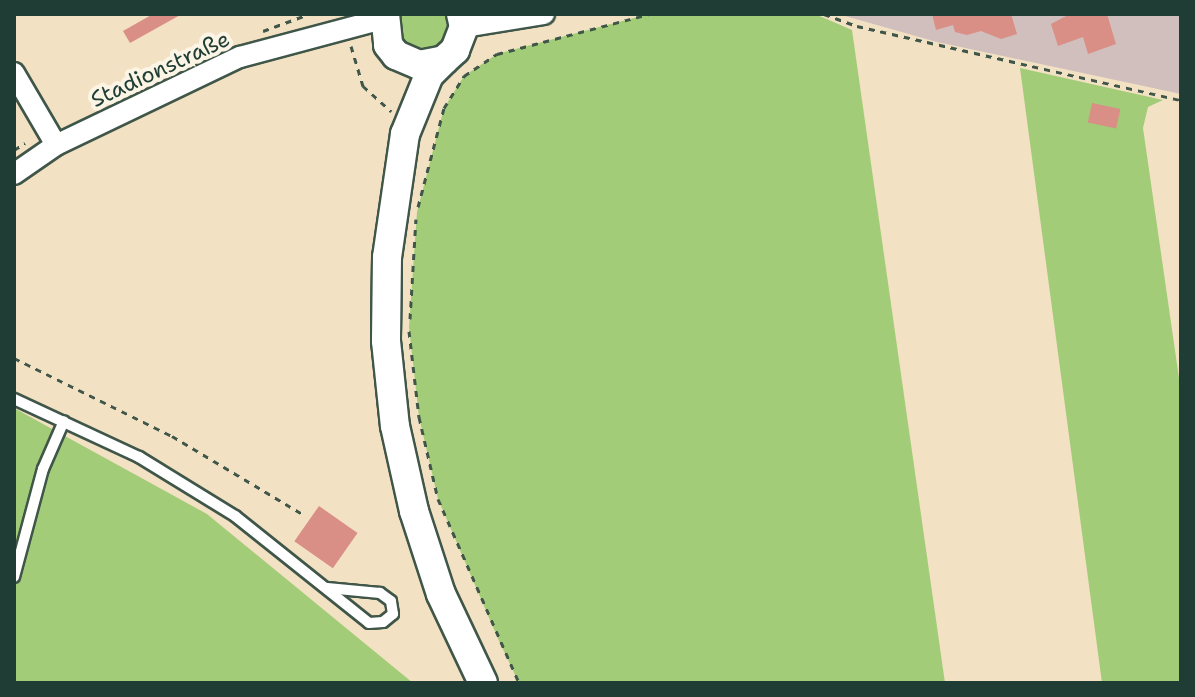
<!DOCTYPE html>
<html>
<head>
<meta charset="utf-8">
<style>
  body { margin:0 }
  #map { position:relative; width:1195px; height:697px; overflow:hidden; background:#f3e1c3; font-family:"Shantell Sans",sans-serif }
  div>[style] { position:absolute }
  [style*='--x'] { left:calc(var(--x)*1px); top:calc(var(--y)*1px); width:calc(var(--w)*1px); rotate:calc(var(--a)*1deg) }
  .industrial>* { inset:0; background:#d1bfbe }
  .green>* { inset:0; background:#a3cc78 }
  .building>* { inset:0; background:#d98e86; transform-origin:0 0 }
  .path>* { height:3px; margin-top:-1.5px; transform-origin:0; background:repeating-linear-gradient(90deg,#3f5649 0 6px,transparent 0 12px) }
  .roads { filter:drop-shadow(2px 0 #3f5649) drop-shadow(-2px 0 #3f5649) drop-shadow(0 2px #3f5649) drop-shadow(0 -2px #3f5649) }
  .service>* { height:10px; margin:-5px; padding:0 5px; transform-origin:5px; border-radius:5px; background:#fff }
  .minor>* { height:20px; margin:-10px; padding:0 10px; transform-origin:10px; border-radius:10px; background:#fff }
  .secondary>* { height:28px; margin:-14px; padding:0 14px; transform-origin:14px; border-radius:14px; background:#fff }
  span { translate:-50% -50%; white-space:nowrap; text-align:center; line-height:1.15; -webkit-text-stroke:8px #fcf5e5; paint-order:stroke }
  .street-label { font-size:22px; color:#1f3d34 }
  .frame { position:absolute; inset:0; border:16px solid #1f3d34; pointer-events:none }
</style>
</head>
<body>
<div id="map">
  <div class="industrial">
    <i style="clip-path:polygon(838px 14px,1181px 14px,1181px 94px,937px 42px)"></i>
  </div>
  <div class="green">
    <i style="clip-path:polygon(391px 14px,456px 14px,445px 53px,403px 53px)"></i>
    <i style="clip-path:polygon(649px 14px,815px 14px,852px 30px,945px 683px,519px 683px,499px 641px,438px 499px,419px 417px,409px 327px,417px 212px,444px 108px,464px 76px,497px 54px)"></i>
    <i style="clip-path:polygon(1020px 68px,1163px 100px,1148px 107px,1143px 128px,1181px 392px,1181px 683px,1102px 683px)"></i>
    <i style="clip-path:polygon(14px 408px,207px 514px,413px 683px,14px 683px)"></i>
  </div>
  <div class="building">
    <i style="clip-path:polygon(153px 14px,182px 14px,130px 43px,123px 31px)"></i>
    <i style="clip-path:polygon(932px 14px,1011px 14px,1017px 34px,1001px 39px,981px 31px,967px 35px,955px 32px,953px 25px,936px 30px)"></i>
    <i style="clip-path:polygon(1070px 14px,1107px 14px,1116px 44px,1088px 54px,1083px 37px,1058px 46px,1051px 24px)"></i>
    <i style="left:1092px;top:103px;width:29px;height:20px;rotate:12deg"></i>
    <i style="left:319px;top:506px;width:47px;height:43px;rotate:35deg"></i>
  </div>
  <div class="path">
    <i style="--x:824;--y:14;--w:35;--a:20"></i>
    <i style="--x:857;--y:26;--w:332;--a:12.9"></i>
    <i style="--x:263;--y:31;--w:49;--a:-20.3"></i>
    <i style="--x:351;--y:46;--w:42;--a:73.3"></i>
    <i style="--x:363;--y:86;--w:38;--a:42"></i>
    <i style="--x:14;--y:150;--w:13;--a:-32"></i>
    <i style="--x:418;--y:207;--w:102;--a:-75.3"></i>
    <i style="--x:444;--y:108;--w:38;--a:-58"></i>
    <i style="--x:464;--y:76;--w:40;--a:-34"></i>
    <i style="--x:497;--y:54;--w:157;--a:-14.7"></i>
    <i style="--x:410;--y:319;--w:100;--a:-86.6"></i>
    <i style="--x:409;--y:331;--w:87;--a:83.4"></i>
    <i style="--x:419;--y:417;--w:84;--a:77"></i>
    <i style="--x:438;--y:499;--w:201;--a:66.2"></i>
    <i style="--x:14;--y:358;--w:176;--a:26.3"></i>
    <i style="--x:172;--y:436;--w:154;--a:30.9"></i>
  </div>
  <div class="roads">
    <div class="service">
      <i style="--x:14;--y:399;--w:138;--a:24.9"></i>
      <i style="--x:139;--y:457;--w:113;--a:31.6"></i>
      <i style="--x:235;--y:516;--w:171;--a:38.6"></i>
      <i style="--x:369;--y:623;--w:14;--a:-4"></i>
      <i style="--x:383;--y:622;--w:13;--a:-39"></i>
      <i style="--x:393;--y:614;--w:13;--a:-99"></i>
      <i style="--x:391;--y:601;--w:14;--a:-144"></i>
      <i style="--x:380;--y:593;--w:53;--a:-174.6"></i>
      <i style="--x:14;--y:577;--w:112;--a:-75"></i>
      <i style="--x:43;--y:469;--w:52;--a:-66.4"></i>
    </div>
    <div class="minor">
      <i style="--x:464;--y:27;--w:81;--a:-9.2"></i>
      <i style="--x:14;--y:73;--w:83;--a:59.7"></i>
      <i style="--x:14;--y:174;--w:51;--a:-34.6"></i>
      <i style="--x:56;--y:145;--w:204;--a:-25.6"></i>
      <i style="--x:240;--y:57;--w:148;--a:-14.9"></i>
    </div>
    <div class="secondary">
      <i style="--x:385;--y:14;--w:31;--a:84"></i>
      <i style="--x:388;--y:45;--w:13;--a:51"></i>
      <i style="--x:396;--y:55;--w:25;--a:23"></i>
      <i style="--x:419;--y:65;--w:25;--a:-11"></i>
      <i style="--x:444;--y:60;--w:15;--a:-42"></i>
      <i style="--x:455;--y:50;--w:25;--a:-69"></i>
      <i style="--x:464;--y:27;--w:13;--a:-103"></i>
      <i style="--x:444;--y:60;--w:21;--a:135"></i>
      <i style="--x:429;--y:75;--w:64;--a:112.1"></i>
      <i style="--x:405;--y:134;--w:124;--a:98.3"></i>
      <i style="--x:387;--y:257;--w:84;--a:90.7"></i>
      <i style="--x:386;--y:341;--w:85;--a:84"></i>
      <i style="--x:395;--y:426;--w:87;--a:77.4"></i>
      <i style="--x:414;--y:511;--w:87;--a:72"></i>
      <i style="--x:441;--y:594;--w:98;--a:64.7"></i>
    </div>
  </div>
  <div class="street-label">
    <span style="left:160px;top:69px;rotate:-25deg">Stadionstraße</span>
  </div>
  <div class="frame"></div>
</div>
</body>
</html>
